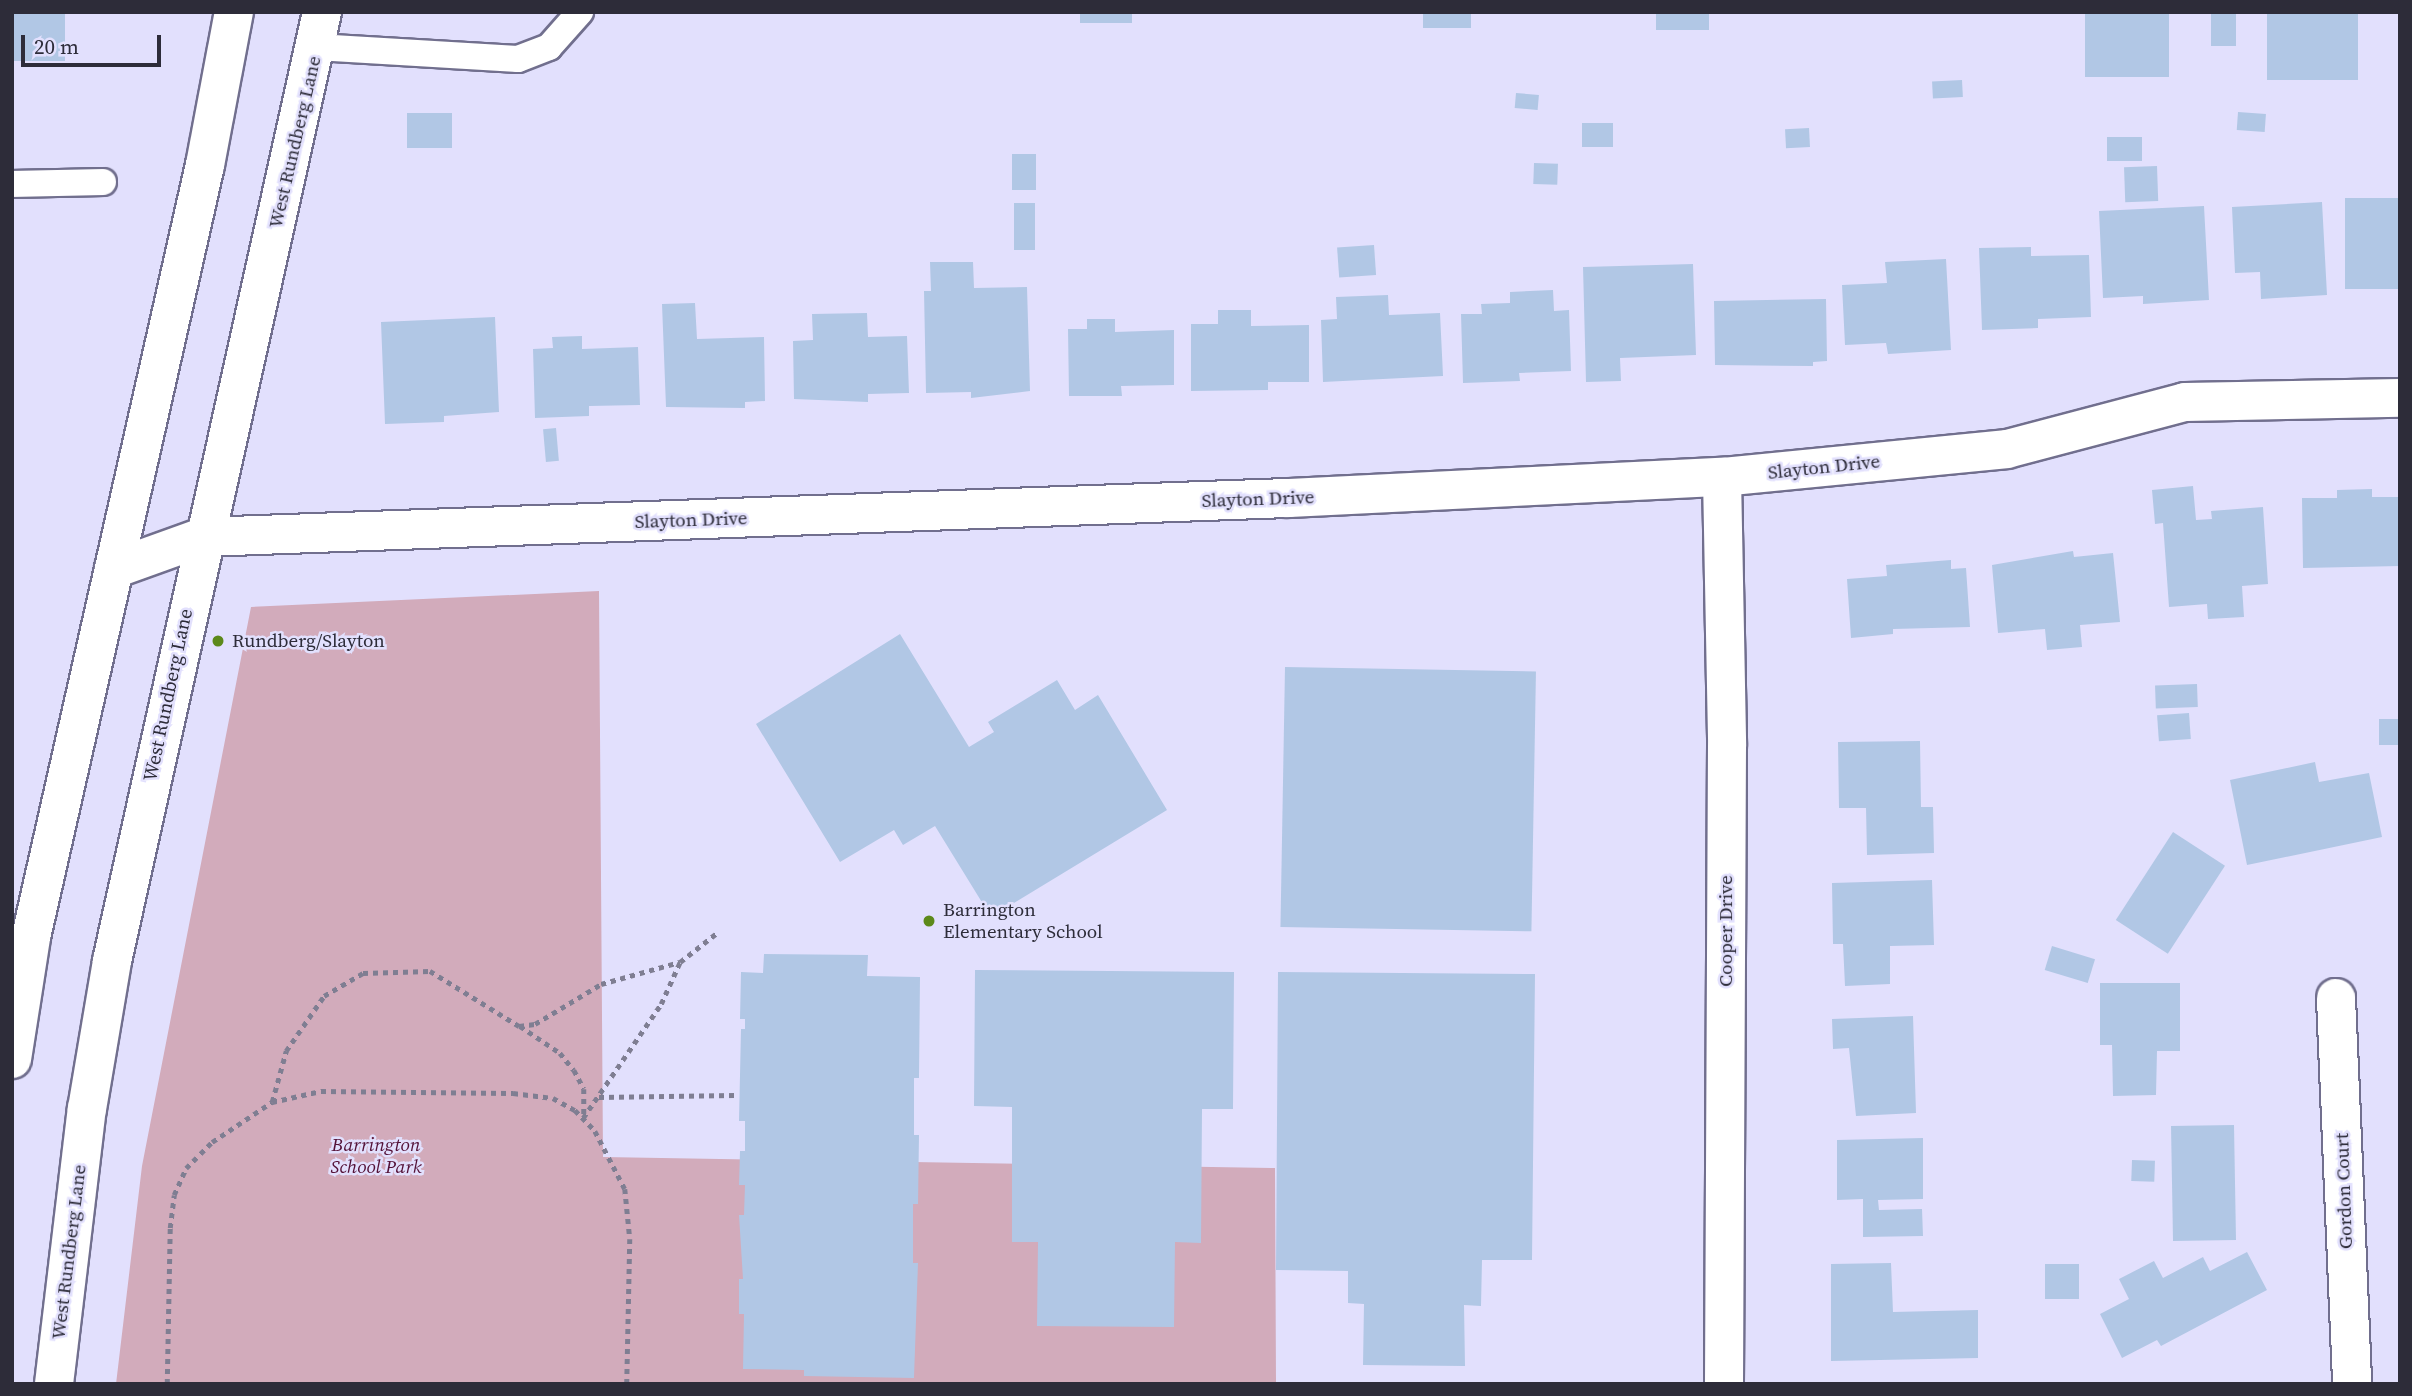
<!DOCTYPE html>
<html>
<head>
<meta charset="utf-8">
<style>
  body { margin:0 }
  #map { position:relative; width:2412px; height:1396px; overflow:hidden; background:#e2e0fd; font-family:"Source Serif 4",serif }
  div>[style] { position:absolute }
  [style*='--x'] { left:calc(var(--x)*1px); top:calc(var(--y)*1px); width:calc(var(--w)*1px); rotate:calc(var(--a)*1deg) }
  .green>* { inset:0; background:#d2abbb }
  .building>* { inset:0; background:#b1c7e5; transform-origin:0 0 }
  .path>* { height:4.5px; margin-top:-2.25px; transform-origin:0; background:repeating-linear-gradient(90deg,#7f7e92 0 5px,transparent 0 10px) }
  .roads { filter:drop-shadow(2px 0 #716f8e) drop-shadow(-2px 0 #716f8e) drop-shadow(0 2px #716f8e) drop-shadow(0 -2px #716f8e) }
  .service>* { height:26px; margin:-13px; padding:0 13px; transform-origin:13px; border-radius:13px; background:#fff }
  .minor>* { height:38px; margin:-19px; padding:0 19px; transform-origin:19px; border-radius:19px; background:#fff }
  .secondary>* { height:38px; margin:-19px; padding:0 19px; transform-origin:19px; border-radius:19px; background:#fff }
  .dots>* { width:19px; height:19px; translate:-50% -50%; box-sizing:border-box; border:4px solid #e2e0fd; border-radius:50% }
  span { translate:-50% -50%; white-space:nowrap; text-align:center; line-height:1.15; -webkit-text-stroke:5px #e2e0fd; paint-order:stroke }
  .street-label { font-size:19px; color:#2d2c39 }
  .poi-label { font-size:19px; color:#2d2c39 }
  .left { translate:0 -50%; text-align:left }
  .park-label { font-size:19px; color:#541137; font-style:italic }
  .frame { position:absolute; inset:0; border:14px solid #2d2c39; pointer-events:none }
  .scale { position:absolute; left:21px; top:35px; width:140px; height:32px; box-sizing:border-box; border:4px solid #2d2c39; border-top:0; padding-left:9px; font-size:21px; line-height:24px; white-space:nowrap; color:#2d2c39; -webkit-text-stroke:5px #e2e0fd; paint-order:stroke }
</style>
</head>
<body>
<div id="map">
  <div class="green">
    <i style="clip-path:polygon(599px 591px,603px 1157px,1275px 1168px,1276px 1384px,116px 1384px,142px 1166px,251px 607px)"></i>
  </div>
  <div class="building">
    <i style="left:12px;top:12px;width:53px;height:49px"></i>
    <i style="left:1080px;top:12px;width:52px;height:11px"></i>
    <i style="left:1423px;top:12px;width:48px;height:16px"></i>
    <i style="left:1656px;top:12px;width:53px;height:18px"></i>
    <i style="left:2085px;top:12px;width:84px;height:65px"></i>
    <i style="left:2211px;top:12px;width:25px;height:34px"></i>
    <i style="left:2267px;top:12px;width:91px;height:68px"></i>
    <i style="left:1962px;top:80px;width:17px;height:30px;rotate:87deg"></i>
    <i style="left:1516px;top:93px;width:23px;height:15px;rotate:5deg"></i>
    <i style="left:2238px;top:112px;width:28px;height:18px;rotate:4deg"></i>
    <i style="left:407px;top:113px;width:45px;height:35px"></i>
    <i style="left:1613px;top:123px;width:24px;height:31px;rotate:90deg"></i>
    <i style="left:1809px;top:128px;width:19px;height:24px;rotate:87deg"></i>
    <i style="left:2142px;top:137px;width:24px;height:35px;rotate:90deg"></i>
    <i style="left:1012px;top:154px;width:24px;height:36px"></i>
    <i style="left:1534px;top:163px;width:24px;height:21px;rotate:2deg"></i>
    <i style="left:2157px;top:166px;width:35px;height:33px;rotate:88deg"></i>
    <i style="left:2400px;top:198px;width:91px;height:55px;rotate:90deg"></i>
    <i style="clip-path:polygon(2322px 202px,2327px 295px,2261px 299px,2260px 272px,2235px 273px,2232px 207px)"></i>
    <i style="left:1014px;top:203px;width:21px;height:47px"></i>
    <i style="clip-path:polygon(2204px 206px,2209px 300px,2143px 304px,2143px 296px,2103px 298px,2099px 211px)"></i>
    <i style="left:1374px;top:245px;width:30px;height:37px;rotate:86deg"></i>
    <i style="clip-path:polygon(2031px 247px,2031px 256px,2089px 255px,2091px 317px,2038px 319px,2038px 328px,1982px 330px,1979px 248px)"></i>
    <i style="clip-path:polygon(1946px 259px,1951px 350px,1888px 354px,1886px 343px,1845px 345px,1842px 285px,1887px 283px,1885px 262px)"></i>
    <i style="clip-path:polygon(930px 262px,973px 262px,974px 288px,1027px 287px,1030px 391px,971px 398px,971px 392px,926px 393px,924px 291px,931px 291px)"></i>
    <i style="clip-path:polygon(1693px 264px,1696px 355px,1620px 358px,1621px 381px,1586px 382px,1583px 267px)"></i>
    <i style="clip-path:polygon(1553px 290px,1554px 311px,1569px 310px,1571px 371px,1519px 373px,1520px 381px,1463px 383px,1461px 314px,1482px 314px,1481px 304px,1510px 303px,1510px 292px)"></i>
    <i style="clip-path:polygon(1388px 295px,1389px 315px,1440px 313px,1443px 376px,1323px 382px,1321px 320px,1337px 319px,1336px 297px)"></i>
    <i style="clip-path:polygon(1826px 299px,1827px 361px,1813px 362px,1813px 366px,1715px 365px,1714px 301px)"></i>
    <i style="clip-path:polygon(695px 303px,697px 339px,764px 337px,765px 401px,745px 402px,745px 408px,666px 407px,662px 304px)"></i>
    <i style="clip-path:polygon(1218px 310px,1251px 310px,1251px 326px,1309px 325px,1309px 382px,1268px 382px,1268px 390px,1191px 391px,1191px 324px,1218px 324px)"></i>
    <i style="clip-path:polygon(867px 313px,868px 337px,907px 336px,909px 393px,868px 394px,868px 402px,794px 399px,793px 341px,813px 340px,812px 314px)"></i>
    <i style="clip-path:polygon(495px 317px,499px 412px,444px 416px,444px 422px,385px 424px,381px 322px)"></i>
    <i style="clip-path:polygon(1087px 319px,1115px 319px,1115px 332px,1174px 330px,1174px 385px,1121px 386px,1122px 396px,1069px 396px,1068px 329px,1087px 329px)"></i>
    <i style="clip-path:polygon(582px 336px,582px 349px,638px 347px,640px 405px,589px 406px,589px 416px,535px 418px,533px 349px,553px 348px,552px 337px)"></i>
    <i style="left:556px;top:428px;width:33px;height:13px;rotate:85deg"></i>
    <i style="clip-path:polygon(2193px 486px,2196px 520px,2212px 519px,2211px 511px,2263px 507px,2268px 584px,2242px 586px,2244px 617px,2208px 619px,2207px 604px,2169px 607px,2163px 523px,2155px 524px,2152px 490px)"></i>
    <i style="clip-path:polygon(2372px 489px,2372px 497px,2400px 497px,2400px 566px,2303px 568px,2302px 498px,2337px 498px,2337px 490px)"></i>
    <i style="clip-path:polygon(2073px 551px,2074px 557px,2113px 553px,2120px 622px,2080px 625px,2082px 647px,2047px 650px,2045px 629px,1998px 633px,1992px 565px)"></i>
    <i style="clip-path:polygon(1951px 560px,1951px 569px,1966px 568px,1970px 627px,1893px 629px,1893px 634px,1851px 638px,1847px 579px,1887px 576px,1886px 565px)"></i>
    <i style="clip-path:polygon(900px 634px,969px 747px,994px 732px,988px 722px,1057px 680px,1075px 710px,1098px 695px,1167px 810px,991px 917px,935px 826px,903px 845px,894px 830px,840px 862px,756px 724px)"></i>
    <i style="left:1285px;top:667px;width:251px;height:260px;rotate:1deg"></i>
    <i style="left:2197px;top:684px;width:23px;height:42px;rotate:88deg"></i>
    <i style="left:2189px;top:713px;width:26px;height:32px;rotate:86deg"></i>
    <i style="left:2400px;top:719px;width:26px;height:21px;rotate:90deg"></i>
    <i style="clip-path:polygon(1920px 741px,1921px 807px,1933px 807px,1934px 853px,1867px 855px,1866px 808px,1839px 808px,1838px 742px)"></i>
    <i style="clip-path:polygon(2315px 762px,2319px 782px,2369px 773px,2382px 837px,2247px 865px,2230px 780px)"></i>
    <i style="left:2173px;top:832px;width:62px;height:105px;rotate:33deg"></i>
    <i style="clip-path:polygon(1932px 880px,1934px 945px,1890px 946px,1890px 984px,1845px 986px,1843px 944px,1833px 944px,1832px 883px)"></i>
    <i style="left:2052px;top:946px;width:45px;height:25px;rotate:17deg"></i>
    <i style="clip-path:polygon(764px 954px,868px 955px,867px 976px,920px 977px,919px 1078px,914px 1078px,914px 1135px,919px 1135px,918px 1204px,913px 1204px,913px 1263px,918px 1263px,914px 1378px,804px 1376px,804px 1370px,743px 1369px,744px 1314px,739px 1314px,739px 1279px,743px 1279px,739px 1215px,744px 1215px,745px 1185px,739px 1185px,740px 1151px,745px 1151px,745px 1121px,739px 1121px,741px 1029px,745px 1029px,745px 1019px,740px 1019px,741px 972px,763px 973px)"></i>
    <i style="clip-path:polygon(975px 970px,1234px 972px,1233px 1109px,1202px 1109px,1201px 1243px,1175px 1242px,1174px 1327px,1037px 1326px,1038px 1242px,1012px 1242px,1012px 1107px,974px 1106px)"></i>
    <i style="clip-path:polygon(1278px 972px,1535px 974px,1532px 1260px,1482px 1260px,1481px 1306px,1464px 1305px,1465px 1366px,1363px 1365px,1364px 1304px,1348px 1303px,1348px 1271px,1276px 1270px)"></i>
    <i style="clip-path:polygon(2100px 983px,2180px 983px,2180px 1051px,2157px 1051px,2156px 1095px,2113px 1096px,2112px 1045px,2100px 1045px)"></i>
    <i style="clip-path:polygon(1913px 1016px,1916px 1113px,1856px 1116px,1849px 1048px,1833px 1049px,1832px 1019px)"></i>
    <i style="left:2234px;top:1125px;width:115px;height:63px;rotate:89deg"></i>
    <i style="clip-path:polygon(1923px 1138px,1923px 1199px,1878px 1200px,1879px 1210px,1922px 1209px,1923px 1236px,1863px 1237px,1863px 1199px,1837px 1200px,1837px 1140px)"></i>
    <i style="left:2132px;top:1160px;width:23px;height:21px;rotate:2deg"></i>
    <i style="clip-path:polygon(2247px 1252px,2267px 1290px,2161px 1346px,2157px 1340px,2122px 1358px,2100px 1314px,2129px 1299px,2119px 1279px,2154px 1261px,2163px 1278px,2203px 1257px,2210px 1271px)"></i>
    <i style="clip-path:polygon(1891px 1263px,1893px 1312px,1978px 1310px,1978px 1358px,1831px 1361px,1831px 1264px)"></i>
    <i style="left:2045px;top:1264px;width:34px;height:35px"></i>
  </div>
  <div class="path">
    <i style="--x:520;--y:1026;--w:48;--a:34"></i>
    <i style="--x:560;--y:1053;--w:22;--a:51"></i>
    <i style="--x:574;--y:1070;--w:21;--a:62"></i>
    <i style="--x:584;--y:1089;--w:25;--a:90"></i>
    <i style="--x:599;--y:1097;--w:136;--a:-0.8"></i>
    <i style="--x:272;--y:1102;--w:53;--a:-74.6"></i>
    <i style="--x:286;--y:1051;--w:67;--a:-55.4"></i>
    <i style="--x:324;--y:996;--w:45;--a:-30.5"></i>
    <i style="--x:363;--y:973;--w:67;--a:-1.7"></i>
    <i style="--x:430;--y:971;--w:105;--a:31.7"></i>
    <i style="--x:519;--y:1026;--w:16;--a:-7"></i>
    <i style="--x:535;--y:1024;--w:77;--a:-31.2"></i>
    <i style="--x:601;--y:984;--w:82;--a:-15.6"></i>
    <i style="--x:680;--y:962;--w:48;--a:-38.3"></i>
    <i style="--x:583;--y:1118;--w:138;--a:-55.6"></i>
    <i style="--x:661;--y:1004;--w:46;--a:-65.7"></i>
    <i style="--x:167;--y:1384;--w:156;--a:-88.9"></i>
    <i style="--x:170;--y:1228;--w:33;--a:-83"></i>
    <i style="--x:174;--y:1195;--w:30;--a:-66"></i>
    <i style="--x:186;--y:1168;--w:37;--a:-45"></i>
    <i style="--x:212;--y:1142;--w:72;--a:-33.7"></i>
    <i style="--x:272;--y:1102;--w:50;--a:-12.7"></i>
    <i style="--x:321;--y:1091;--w:192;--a:0.6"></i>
    <i style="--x:513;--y:1093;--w:40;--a:7.1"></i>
    <i style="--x:553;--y:1098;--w:25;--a:29"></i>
    <i style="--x:575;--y:1110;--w:29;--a:46"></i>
    <i style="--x:595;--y:1131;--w:65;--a:62.7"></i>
    <i style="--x:625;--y:1189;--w:50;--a:84.3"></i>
    <i style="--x:630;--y:1239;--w:145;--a:91.2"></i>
  </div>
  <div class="roads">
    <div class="service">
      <i style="--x:316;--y:47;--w:202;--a:3.4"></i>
      <i style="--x:518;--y:59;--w:33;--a:-21"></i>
      <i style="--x:549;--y:47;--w:47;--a:-48.5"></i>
      <i style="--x:12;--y:184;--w:91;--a:-1.3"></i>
    </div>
    <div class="minor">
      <i style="--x:1722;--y:477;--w:269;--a:88.9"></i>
      <i style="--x:1727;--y:746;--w:638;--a:90.27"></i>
      <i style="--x:114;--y:569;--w:95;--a:-19.8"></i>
      <i style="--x:203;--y:537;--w:1086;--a:-2.06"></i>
      <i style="--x:1288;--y:498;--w:435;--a:-2.8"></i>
      <i style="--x:1722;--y:477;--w:286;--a:-5.6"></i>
      <i style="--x:2007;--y:449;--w:184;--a:-14.8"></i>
      <i style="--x:2185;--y:402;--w:215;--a:-1.1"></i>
      <i style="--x:2336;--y:998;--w:386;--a:87.6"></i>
    </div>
    <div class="secondary">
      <i style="--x:12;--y:1059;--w:123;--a:-81.1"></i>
      <i style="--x:31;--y:937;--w:791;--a:-77.3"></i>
      <i style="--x:205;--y:165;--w:156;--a:-79.3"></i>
      <i style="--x:54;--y:1384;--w:277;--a:-83.2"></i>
      <i style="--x:87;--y:1109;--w:150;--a:-80.4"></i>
      <i style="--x:112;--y:961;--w:972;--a:-77.52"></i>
    </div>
  </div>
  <div class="dots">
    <i style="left:218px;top:641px;background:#5c891a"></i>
    <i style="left:929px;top:921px;background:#5c891a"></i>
  </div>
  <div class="street-label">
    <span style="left:295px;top:142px;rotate:-77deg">West Rundberg Lane</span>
    <span style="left:1824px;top:467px;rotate:-6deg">Slayton Drive</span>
    <span style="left:1258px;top:499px;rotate:-2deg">Slayton Drive</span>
    <span style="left:691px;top:520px;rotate:-2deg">Slayton Drive</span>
    <span style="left:168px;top:695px;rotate:-78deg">West Rundberg Lane</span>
    <span style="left:1726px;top:931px;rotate:-90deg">Cooper Drive</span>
    <span style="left:2344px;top:1191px;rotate:-92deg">Gordon Court</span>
    <span style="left:69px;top:1252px;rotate:-83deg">West Rundberg Lane</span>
  </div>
  <div class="poi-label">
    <span class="left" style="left:232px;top:641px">Rundberg/Slayton</span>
    <span class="left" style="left:943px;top:921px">Barrington<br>Elementary School</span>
  </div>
  <div class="park-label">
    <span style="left:376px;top:1156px">Barrington<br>School Park</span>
  </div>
  <div class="frame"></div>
  <div class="scale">20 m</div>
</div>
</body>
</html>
